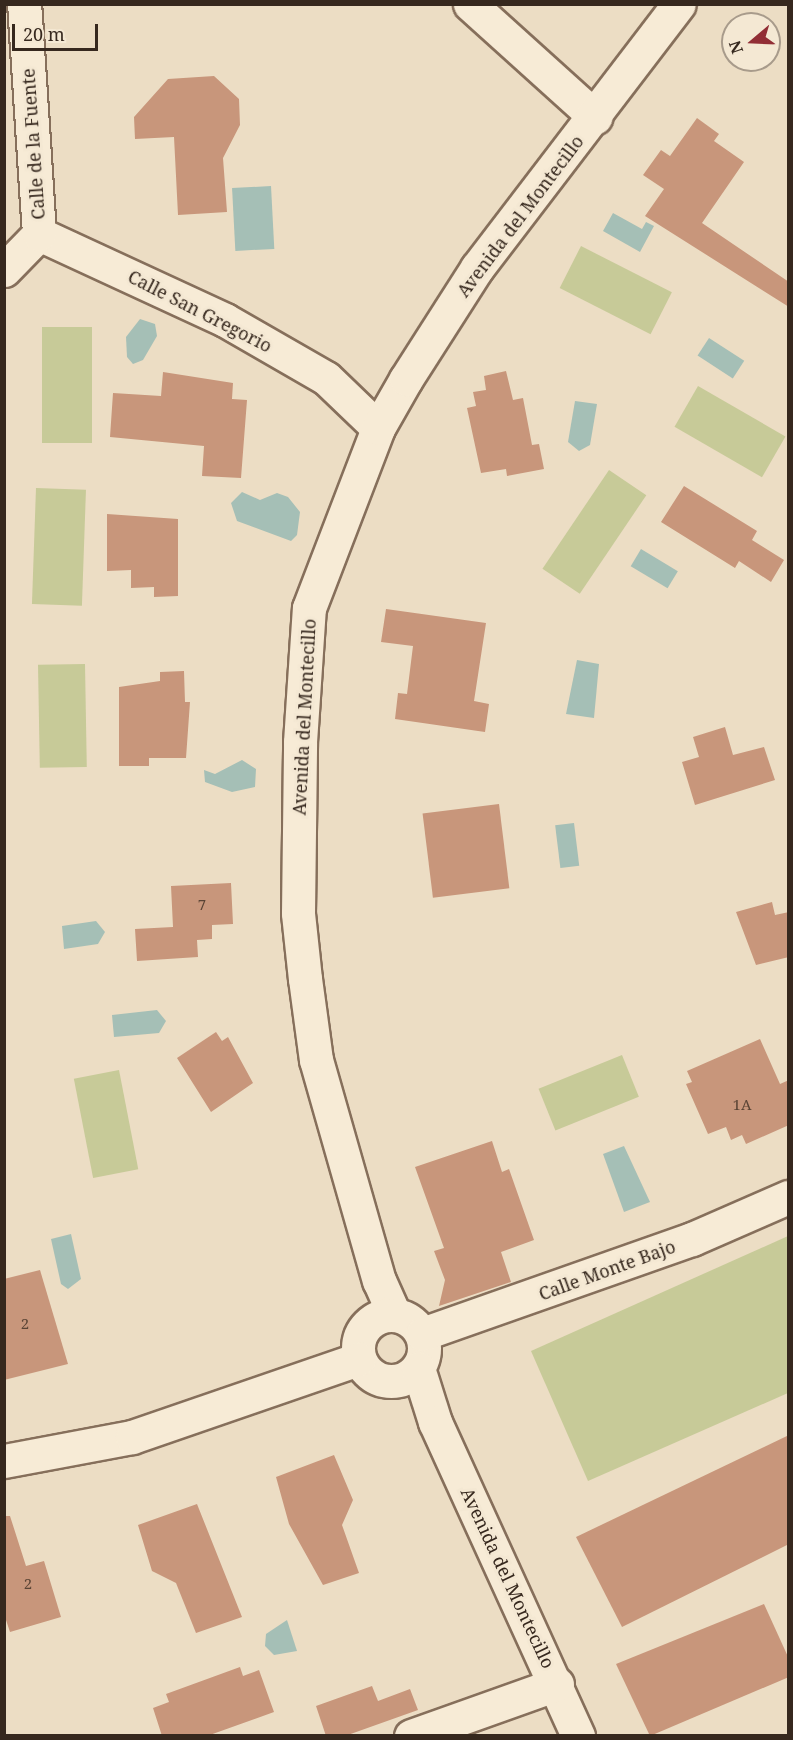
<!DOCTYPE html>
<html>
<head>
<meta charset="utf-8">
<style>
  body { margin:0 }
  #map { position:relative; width:793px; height:1740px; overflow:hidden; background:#ecddc4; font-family:"Noto Serif",serif }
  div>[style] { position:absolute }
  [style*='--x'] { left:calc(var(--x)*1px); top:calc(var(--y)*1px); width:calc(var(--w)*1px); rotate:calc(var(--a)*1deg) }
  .green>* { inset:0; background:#c7ca98; transform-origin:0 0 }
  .water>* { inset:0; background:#a5bfb6; transform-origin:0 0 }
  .building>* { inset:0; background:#c8967b; transform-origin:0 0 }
  .roads { filter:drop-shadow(2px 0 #866f5b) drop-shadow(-2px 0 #866f5b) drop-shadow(0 2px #866f5b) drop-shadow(0 -2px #866f5b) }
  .minor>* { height:33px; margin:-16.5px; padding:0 16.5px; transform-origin:16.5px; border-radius:16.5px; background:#f7ebd6 }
  .minor>.ring { margin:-16.5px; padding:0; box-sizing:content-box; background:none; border:33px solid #f7ebd6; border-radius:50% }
  span { translate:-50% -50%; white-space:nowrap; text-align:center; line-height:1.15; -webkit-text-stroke:6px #f4e8d3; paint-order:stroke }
  .number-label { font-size:15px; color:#5a4435 }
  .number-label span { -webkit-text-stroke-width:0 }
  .street-label { font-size:18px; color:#36281e }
  .frame { position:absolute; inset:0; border:6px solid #36281e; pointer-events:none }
  .north { position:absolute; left:721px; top:12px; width:60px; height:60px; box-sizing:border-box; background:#f4e8d3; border:2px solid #a89b8b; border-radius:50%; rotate:251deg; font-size:16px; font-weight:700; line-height:24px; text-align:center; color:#36281e }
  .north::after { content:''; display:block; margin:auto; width:21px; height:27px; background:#922e35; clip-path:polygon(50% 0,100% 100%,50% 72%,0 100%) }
  .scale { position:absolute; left:12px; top:24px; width:86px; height:27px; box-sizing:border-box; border:3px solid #36281e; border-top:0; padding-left:8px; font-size:18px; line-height:21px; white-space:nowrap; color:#36281e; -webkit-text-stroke:4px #f4e8d3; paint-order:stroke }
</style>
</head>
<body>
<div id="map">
  <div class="green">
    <i style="left:581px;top:246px;width:102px;height:47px;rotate:27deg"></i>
    <i style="left:42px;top:327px;width:50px;height:116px"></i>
    <i style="left:698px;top:386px;width:101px;height:47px;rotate:30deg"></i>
    <i style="left:609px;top:470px;width:45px;height:119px;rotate:34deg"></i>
    <i style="left:36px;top:488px;width:50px;height:116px;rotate:2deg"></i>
    <i style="left:85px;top:664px;width:103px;height:47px;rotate:89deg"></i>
    <i style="left:622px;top:1055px;width:45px;height:90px;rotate:68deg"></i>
    <i style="left:119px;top:1070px;width:101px;height:46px;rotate:79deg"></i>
    <i style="clip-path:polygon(788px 1236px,788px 1393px,588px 1481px,531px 1351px)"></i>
  </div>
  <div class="water">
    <i style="left:271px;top:186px;width:63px;height:39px;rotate:87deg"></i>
    <i style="clip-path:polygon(613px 213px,642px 229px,646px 222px,654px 226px,640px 252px,603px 231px)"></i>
    <i style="clip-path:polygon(140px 319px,155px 324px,157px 336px,143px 360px,133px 364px,127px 357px,126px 337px)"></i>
    <i style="left:709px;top:338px;width:42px;height:21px;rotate:33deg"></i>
    <i style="clip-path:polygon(575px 401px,597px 404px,590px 445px,579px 451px,568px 442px)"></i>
    <i style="clip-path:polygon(242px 492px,260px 500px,277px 493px,288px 497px,300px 512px,297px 535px,291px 541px,237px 521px,231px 503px)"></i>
    <i style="left:641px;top:549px;width:43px;height:20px;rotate:31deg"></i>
    <i style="clip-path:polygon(577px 660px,599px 664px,594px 718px,566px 714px)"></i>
    <i style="clip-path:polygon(242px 760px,256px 769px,255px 787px,232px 792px,205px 782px,204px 770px,215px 774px)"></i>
    <i style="left:574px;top:823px;width:43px;height:19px;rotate:83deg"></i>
    <i style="clip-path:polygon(96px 921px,105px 932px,98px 944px,64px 949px,62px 926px)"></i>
    <i style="clip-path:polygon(157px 1010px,166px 1021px,159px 1033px,114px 1037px,112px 1015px)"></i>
    <i style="clip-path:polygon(624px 1146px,650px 1202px,624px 1212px,603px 1154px)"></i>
    <i style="clip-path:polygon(71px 1234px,81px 1279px,68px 1289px,61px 1284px,51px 1239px)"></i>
    <i style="clip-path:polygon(287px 1620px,297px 1651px,274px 1655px,265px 1646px,266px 1634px)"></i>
  </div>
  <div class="building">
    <i style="clip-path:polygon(214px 76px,239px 99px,240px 125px,223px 158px,227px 212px,178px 215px,174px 137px,135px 139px,134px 117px,168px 79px)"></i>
    <i style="clip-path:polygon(697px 118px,719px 134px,714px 141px,744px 162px,702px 223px,789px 282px,789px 307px,645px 216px,664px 189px,643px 175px,661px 150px,670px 156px)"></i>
    <i style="clip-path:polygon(506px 371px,513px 400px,523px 398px,532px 445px,539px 444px,544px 469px,507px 476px,506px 469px,481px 473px,467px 408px,476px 406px,473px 392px,486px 390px,484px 376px)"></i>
    <i style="clip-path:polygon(163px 372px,233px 383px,232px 399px,247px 400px,241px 478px,202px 476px,204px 446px,110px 437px,113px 393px,161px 396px)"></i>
    <i style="clip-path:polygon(684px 486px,757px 531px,752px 540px,784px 560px,771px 582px,739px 561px,735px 568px,661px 522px)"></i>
    <i style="clip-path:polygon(107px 514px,178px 519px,178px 596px,154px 597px,154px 587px,131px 588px,131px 570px,107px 571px)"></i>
    <i style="clip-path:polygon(386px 609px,486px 623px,474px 701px,489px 704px,485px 732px,395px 719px,398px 693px,407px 694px,413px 646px,381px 642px)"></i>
    <i style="clip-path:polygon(184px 671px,185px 702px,190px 702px,186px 758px,149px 758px,149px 766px,119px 766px,119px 687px,160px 681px,160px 672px)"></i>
    <i style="clip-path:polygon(725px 727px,733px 755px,764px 747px,775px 780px,695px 805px,682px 762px,699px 757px,693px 737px)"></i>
    <i style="left:499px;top:804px;width:85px;height:77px;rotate:83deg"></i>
    <i style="clip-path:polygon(231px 883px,233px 924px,212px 925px,212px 939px,197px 940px,198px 957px,137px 961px,135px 929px,173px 927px,171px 886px)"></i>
    <i style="clip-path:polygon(772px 902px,775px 915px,789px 912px,789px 957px,756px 965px,736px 912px)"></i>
    <i style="clip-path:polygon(216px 1032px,222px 1041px,228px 1037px,253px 1083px,211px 1112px,177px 1058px)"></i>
    <i style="clip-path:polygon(760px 1039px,780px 1084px,789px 1080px,789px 1125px,746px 1144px,742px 1135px,731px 1140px,726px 1127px,708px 1134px,686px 1084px,692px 1082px,687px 1071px)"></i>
    <i style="clip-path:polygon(492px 1141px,502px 1172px,509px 1169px,534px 1240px,501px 1252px,511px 1282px,439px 1306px,445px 1280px,434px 1251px,444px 1248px,415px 1167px)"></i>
    <i style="clip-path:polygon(40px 1270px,68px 1364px,4px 1380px,4px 1279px)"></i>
    <i style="clip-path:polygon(789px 1435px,789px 1544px,622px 1627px,576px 1537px)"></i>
    <i style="clip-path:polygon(334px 1455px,353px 1500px,342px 1525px,359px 1573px,323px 1585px,289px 1524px,276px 1477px)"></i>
    <i style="clip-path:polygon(197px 1504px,242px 1617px,196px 1633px,176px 1583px,152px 1571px,138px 1525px)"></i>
    <i style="clip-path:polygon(4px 1516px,10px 1516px,26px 1566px,44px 1561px,61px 1617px,10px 1632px,4px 1614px)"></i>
    <i style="clip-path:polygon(764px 1604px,789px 1659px,789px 1677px,650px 1736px,616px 1664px)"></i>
    <i style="clip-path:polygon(240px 1667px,243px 1676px,259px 1670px,274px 1712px,207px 1736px,162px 1736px,153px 1708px,169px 1702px,166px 1694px)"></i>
    <i style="clip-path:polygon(372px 1686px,378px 1701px,410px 1689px,418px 1710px,345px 1736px,326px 1736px,316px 1706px)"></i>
  </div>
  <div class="roads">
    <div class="minor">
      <i style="--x:470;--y:4;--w:169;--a:42.1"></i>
      <i style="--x:39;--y:234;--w:205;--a:24.8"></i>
      <i style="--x:225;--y:320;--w:116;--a:29.9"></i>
      <i style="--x:326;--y:378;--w:72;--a:43.9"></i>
      <i style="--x:4;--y:270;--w:50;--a:-45.8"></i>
      <i style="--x:39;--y:234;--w:230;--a:-93.7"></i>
      <i style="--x:394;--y:1314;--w:36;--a:-114"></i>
      <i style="--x:379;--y:1281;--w:230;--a:-105.9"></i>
      <i style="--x:316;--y:1060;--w:82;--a:-97.7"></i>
      <i style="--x:305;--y:979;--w:66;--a:-96.1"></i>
      <i style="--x:298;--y:913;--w:171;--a:-89.3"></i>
      <i style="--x:300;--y:742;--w:134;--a:-86.2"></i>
      <i style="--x:309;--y:608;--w:193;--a:-69"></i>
      <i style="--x:378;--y:428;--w:56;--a:-60.3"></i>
      <i style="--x:406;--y:379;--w:132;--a:-57.4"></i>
      <i style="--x:477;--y:268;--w:332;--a:-52.6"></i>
      <i class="ring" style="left:358px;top:1315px;width:33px;height:33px"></i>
      <i style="--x:422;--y:1334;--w:286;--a:-19.4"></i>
      <i style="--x:692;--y:1239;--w:105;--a:-23.6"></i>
      <i style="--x:418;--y:1368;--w:57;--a:72.5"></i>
      <i style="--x:435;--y:1422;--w:345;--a:65.5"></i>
      <i style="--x:4;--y:1461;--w:130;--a:-10.6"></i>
      <i style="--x:132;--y:1437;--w:240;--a:-19"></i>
      <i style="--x:411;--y:1736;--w:155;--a:-19.6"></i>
    </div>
  </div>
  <div class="number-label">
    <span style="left:202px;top:905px">7</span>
    <span style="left:742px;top:1105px">1A</span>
    <span style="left:25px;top:1324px">2</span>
    <span style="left:28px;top:1584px">2</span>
  </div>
  <div class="street-label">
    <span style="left:33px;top:144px;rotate:-94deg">Calle de la Fuente</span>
    <span style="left:520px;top:216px;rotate:-53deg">Avenida del Montecillo</span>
    <span style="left:200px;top:311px;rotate:27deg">Calle San Gregorio</span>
    <span style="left:304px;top:717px;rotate:-87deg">Avenida del Montecillo</span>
    <span style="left:607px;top:1270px;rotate:-20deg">Calle Monte Bajo</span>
    <span style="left:508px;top:1578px;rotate:65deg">Avenida del Montecillo</span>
  </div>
  <div class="frame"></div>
  <div class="north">N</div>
  <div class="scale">20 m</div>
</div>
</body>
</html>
